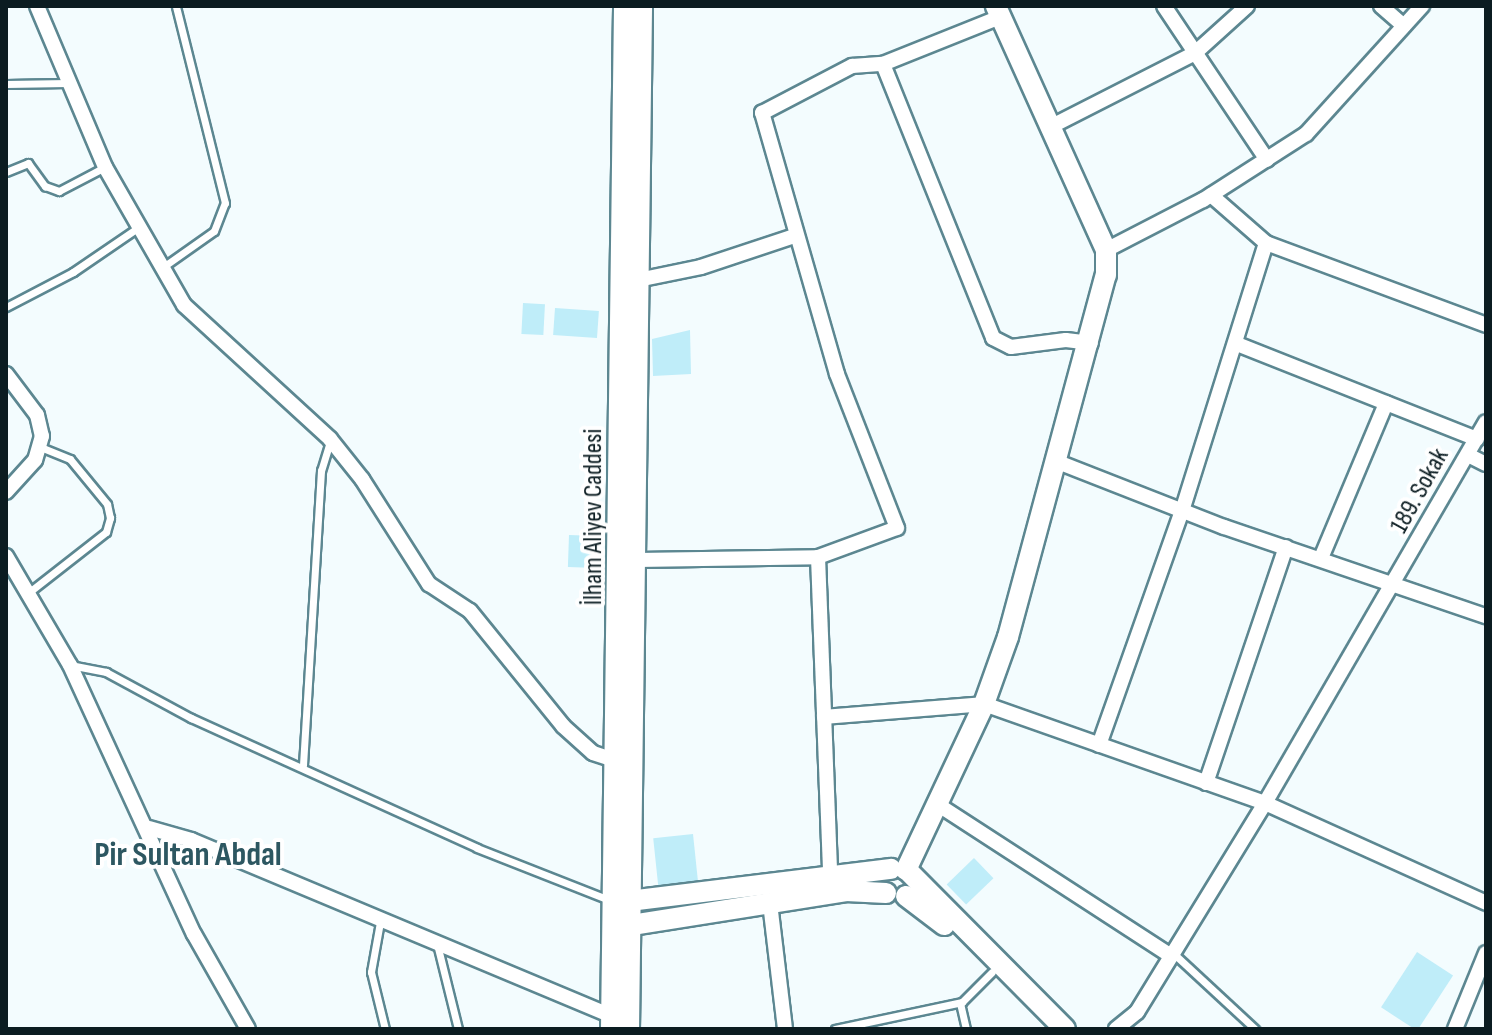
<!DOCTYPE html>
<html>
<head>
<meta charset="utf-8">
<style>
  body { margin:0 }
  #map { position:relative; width:1492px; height:1035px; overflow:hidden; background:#f3fcfe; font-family:"Sofia Sans Condensed",sans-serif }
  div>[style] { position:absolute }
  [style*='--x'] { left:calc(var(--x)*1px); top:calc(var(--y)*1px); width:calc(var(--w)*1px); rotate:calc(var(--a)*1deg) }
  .building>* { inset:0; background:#bfedf9; transform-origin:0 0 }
  .roads { filter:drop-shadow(2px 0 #5c8791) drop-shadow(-2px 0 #5c8791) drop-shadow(0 2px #5c8791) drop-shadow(0 -2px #5c8791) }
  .lane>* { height:7px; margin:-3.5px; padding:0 3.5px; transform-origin:3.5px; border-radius:3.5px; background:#fff }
  .street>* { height:14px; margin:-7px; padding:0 7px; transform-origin:7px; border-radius:7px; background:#fff }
  .secondary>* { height:20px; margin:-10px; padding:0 10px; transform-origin:10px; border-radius:10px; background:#fff }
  span { translate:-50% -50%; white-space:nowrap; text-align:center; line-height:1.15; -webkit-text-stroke:8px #fff; paint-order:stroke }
  .street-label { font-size:26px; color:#0b1c21 }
  .district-label { font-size:34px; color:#2d5761; font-weight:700 }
  .frame { position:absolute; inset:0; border:8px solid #0b1c21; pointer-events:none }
</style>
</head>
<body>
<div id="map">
  <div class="building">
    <i style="left:523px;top:303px;width:22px;height:31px;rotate:3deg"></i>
    <i style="left:555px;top:308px;width:44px;height:27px;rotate:4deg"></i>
    <i style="clip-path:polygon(690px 330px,691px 374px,653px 376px,652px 339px)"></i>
    <i style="left:569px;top:535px;width:29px;height:32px;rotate:2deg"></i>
    <i style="left:693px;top:834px;width:48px;height:40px;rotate:84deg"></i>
    <i style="left:974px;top:858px;width:28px;height:38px;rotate:46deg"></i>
    <i style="left:1417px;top:952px;width:43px;height:66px;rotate:33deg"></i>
  </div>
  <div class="roads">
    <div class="lane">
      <i style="--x:6;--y:84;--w:62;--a:-0.9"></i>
      <i style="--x:6;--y:172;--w:24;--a:-22"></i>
      <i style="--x:28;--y:163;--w:29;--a:54"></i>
      <i style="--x:45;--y:186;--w:15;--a:20"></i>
      <i style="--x:59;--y:191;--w:52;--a:-27.6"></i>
      <i style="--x:163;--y:267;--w:62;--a:-35.2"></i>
      <i style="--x:214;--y:231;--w:30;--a:-69"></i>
      <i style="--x:225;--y:203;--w:203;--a:-104"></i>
      <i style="--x:6;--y:307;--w:76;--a:-27.6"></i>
      <i style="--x:73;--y:272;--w:80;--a:-34.3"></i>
      <i style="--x:28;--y:593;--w:99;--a:-38"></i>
      <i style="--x:106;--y:532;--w:15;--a:-74"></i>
      <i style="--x:110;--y:518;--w:14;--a:-102"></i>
      <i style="--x:107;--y:504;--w:58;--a:-129.4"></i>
      <i style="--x:70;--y:459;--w:32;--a:-158"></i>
      <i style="--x:70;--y:665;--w:37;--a:11"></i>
      <i style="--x:106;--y:672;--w:97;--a:28.4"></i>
      <i style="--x:191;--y:718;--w:314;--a:24.4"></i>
      <i style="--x:477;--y:848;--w:142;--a:21.5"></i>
      <i style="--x:303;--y:765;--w:295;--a:-86.5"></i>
      <i style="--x:321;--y:471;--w:31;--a:-73"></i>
      <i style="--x:380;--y:922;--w:51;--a:100.2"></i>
      <i style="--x:371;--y:972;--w:59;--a:76.2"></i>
      <i style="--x:437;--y:944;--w:88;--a:76.1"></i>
      <i style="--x:1173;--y:953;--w:112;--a:42.8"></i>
      <i style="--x:960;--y:1003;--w:27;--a:77"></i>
      <i style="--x:835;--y:1029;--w:130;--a:-12"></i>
      <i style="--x:962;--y:1002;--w:42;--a:-45"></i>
    </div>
    <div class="street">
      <i style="--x:37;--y:6;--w:175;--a:67.1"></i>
      <i style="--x:105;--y:167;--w:159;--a:60.2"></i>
      <i style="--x:184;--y:305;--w:198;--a:42.5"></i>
      <i style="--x:330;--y:439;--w:51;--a:51.3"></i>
      <i style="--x:362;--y:479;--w:125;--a:57.5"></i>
      <i style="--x:429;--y:584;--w:49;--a:33.4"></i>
      <i style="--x:470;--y:611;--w:148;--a:51"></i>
      <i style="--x:563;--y:726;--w:40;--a:42"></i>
      <i style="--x:593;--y:753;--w:26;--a:18"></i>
      <i style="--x:1164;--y:6;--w:185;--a:56.2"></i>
      <i style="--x:1381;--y:6;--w:30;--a:41"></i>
      <i style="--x:883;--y:64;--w:295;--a:68.1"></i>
      <i style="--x:993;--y:338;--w:20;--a:27"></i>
      <i style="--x:1011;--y:347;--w:55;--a:-7.3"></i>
      <i style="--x:1066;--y:340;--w:25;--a:7"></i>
      <i style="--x:1050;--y:127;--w:163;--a:-27"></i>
      <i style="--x:1195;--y:53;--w:70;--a:-42.1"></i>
      <i style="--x:1266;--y:243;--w:235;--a:20.4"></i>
      <i style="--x:1106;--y:250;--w:109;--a:-27.3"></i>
      <i style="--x:1203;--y:200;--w:122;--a:-32.7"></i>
      <i style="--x:1306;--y:134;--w:173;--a:-47.8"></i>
      <i style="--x:638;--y:280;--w:64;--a:-11.7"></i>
      <i style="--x:701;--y:267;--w:98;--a:-18.4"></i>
      <i style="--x:1237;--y:344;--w:258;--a:21.6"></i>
      <i style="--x:6;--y:374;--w:51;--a:52.9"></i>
      <i style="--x:37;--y:415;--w:22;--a:77"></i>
      <i style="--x:42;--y:436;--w:25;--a:106"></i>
      <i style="--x:35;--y:460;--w:43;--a:132.2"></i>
      <i style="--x:1468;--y:455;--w:20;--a:27"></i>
      <i style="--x:1058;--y:462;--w:178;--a:21.4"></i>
      <i style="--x:1224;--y:527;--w:277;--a:18.8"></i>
      <i style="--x:6;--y:556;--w:126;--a:59.6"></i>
      <i style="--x:70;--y:665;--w:296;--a:65.3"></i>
      <i style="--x:194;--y:934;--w:109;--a:60.4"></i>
      <i style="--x:818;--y:557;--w:318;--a:87.8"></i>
      <i style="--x:1321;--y:558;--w:168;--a:-67.2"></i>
      <i style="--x:637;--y:560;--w:181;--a:-0.9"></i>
      <i style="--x:818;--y:557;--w:84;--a:-20.2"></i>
      <i style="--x:897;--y:528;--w:165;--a:-111.3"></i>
      <i style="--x:837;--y:374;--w:272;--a:-106"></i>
      <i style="--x:762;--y:113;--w:102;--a:-27.6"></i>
      <i style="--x:852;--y:66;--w:31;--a:-4"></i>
      <i style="--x:883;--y:64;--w:126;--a:-21.9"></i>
      <i style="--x:824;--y:717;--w:161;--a:-4.6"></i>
      <i style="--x:984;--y:704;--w:298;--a:19.4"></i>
      <i style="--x:1265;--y:803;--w:243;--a:24.3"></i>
      <i style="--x:1099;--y:745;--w:248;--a:-70.5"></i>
      <i style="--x:1182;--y:511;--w:281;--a:-72.6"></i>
      <i style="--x:1266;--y:243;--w:73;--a:-138.9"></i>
      <i style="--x:1206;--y:783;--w:249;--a:-71.3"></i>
      <i style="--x:937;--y:804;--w:279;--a:33"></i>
      <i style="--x:149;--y:828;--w:44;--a:15.9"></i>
      <i style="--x:191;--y:840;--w:455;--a:22.7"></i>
      <i style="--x:770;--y:903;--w:127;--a:83.2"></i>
      <i style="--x:1116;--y:1029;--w:27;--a:-39"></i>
      <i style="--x:1137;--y:1012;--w:245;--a:-58.5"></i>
      <i style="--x:1265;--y:803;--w:440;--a:-59.9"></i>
      <i style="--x:1455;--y:1029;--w:82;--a:-67.8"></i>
    </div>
    <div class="secondary">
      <i style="--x:906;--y:870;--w:183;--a:-64.8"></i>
      <i style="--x:984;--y:704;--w:71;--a:-70.3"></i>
      <i style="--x:1008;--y:637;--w:375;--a:-74.9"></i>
      <i style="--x:1106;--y:275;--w:25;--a:-90"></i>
      <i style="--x:1106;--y:250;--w:268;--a:-114.3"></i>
      <i style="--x:910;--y:873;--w:220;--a:45.2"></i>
      <i style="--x:906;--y:896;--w:48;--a:37.3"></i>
      <i style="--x:621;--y:902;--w:272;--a:-7"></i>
      <i style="--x:619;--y:927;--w:230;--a:-9"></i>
      <i style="--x:846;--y:891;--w:40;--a:2.9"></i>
      <i style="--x:611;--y:1029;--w:1023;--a:-89.27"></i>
      <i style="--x:629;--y:1029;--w:1023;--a:-89.27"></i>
    </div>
  </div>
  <div class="street-label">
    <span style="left:1420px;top:491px;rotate:-61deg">189. Sokak</span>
    <span style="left:594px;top:517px;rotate:-90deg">İlham Aliyev Caddesi</span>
  </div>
  <div class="district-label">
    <span style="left:188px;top:855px">Pir Sultan Abdal</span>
  </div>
  <div class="frame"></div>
</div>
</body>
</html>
